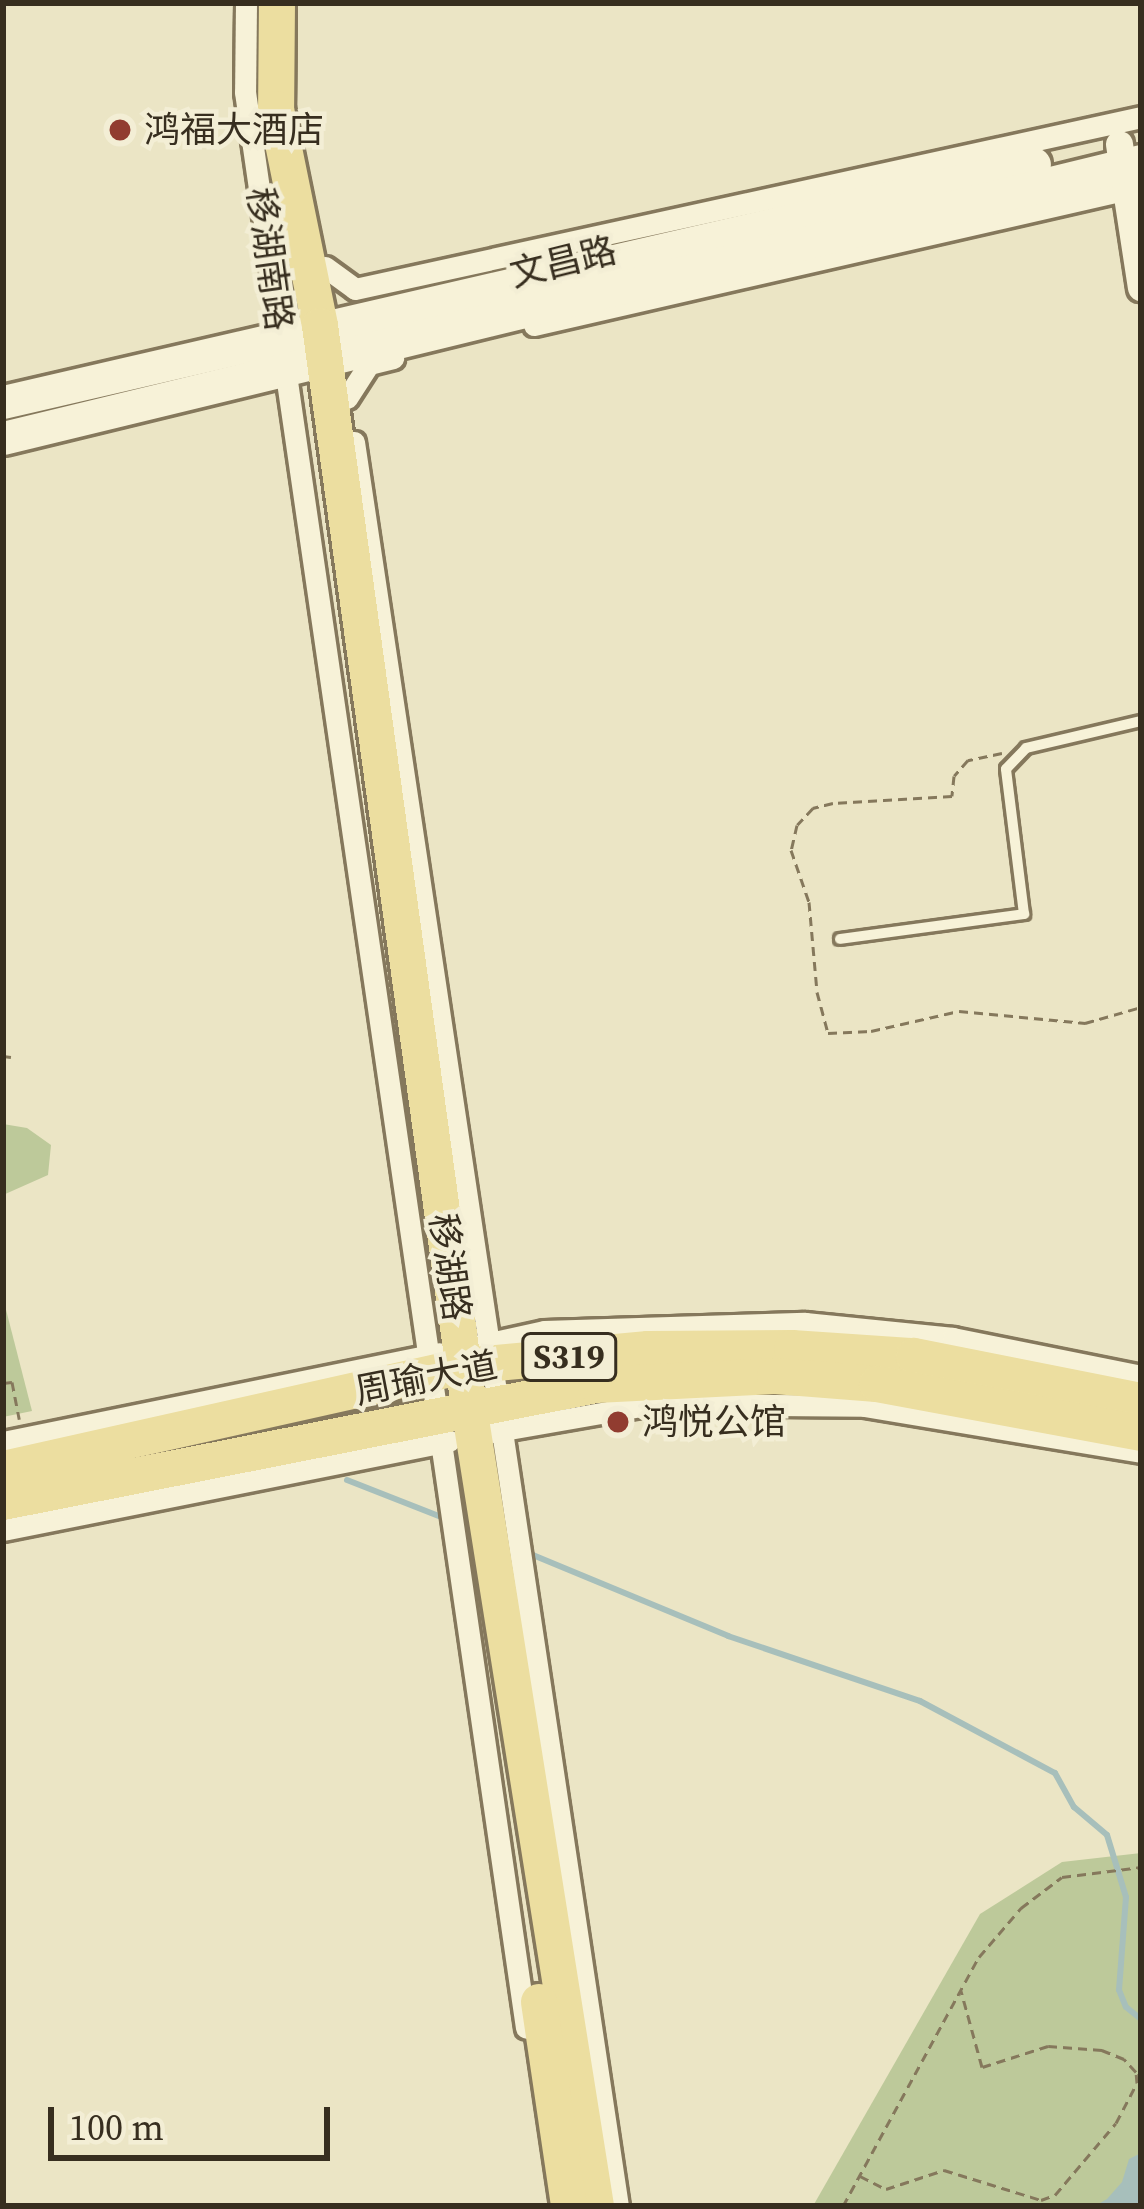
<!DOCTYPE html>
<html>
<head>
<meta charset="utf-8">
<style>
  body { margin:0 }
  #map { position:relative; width:1144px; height:2209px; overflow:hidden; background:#ebe5c5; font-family:"Source Serif 4","Noto Sans SC",serif }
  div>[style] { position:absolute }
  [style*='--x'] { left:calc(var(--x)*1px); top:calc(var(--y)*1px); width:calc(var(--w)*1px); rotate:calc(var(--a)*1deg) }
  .green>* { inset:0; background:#bdc99a }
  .water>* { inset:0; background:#a7bfbb }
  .stream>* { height:6px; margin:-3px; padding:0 3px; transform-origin:3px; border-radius:3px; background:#a7bfbb }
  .path>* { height:3px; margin-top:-1.5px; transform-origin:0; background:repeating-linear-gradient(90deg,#85785c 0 9px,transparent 0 15px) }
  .roads { filter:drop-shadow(3px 0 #85785c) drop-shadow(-3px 0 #85785c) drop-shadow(0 3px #85785c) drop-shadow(0 -3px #85785c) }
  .service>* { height:10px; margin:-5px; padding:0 5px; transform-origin:5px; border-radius:5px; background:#f7f2d8 }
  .minor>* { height:21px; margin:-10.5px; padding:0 10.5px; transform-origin:10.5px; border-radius:10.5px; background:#f7f2d8 }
  .tertiary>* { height:27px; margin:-13.5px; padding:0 13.5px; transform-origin:13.5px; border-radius:13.5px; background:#f7f2d8 }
  .secondary>* { height:33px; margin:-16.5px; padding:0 16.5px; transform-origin:16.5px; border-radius:16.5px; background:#f7f2d8 }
  .primary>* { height:36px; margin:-18px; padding:0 18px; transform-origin:18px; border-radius:18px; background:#ecdea0 }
  .dots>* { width:33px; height:33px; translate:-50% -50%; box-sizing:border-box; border:6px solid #f3eed5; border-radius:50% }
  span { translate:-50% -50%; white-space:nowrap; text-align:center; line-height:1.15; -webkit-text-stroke:9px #f3eed5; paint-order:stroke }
  .shield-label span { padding:3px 9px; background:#f3eed5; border:3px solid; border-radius:9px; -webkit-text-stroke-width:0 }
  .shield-label { font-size:33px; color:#372e1f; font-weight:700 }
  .poi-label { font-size:36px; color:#372e1f }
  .left { translate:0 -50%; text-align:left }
  .street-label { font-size:36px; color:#372e1f }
  .frame { position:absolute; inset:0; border:6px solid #372e1f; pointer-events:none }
  .scale { position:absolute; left:48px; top:2107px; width:282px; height:54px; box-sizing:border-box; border:6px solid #372e1f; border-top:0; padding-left:15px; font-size:36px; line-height:42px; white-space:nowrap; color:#372e1f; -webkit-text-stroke:9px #f3eed5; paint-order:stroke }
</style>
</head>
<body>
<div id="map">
  <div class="green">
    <i style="clip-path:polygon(3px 1124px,27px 1128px,51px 1145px,48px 1175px,3px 1195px)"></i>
    <i style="clip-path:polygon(3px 1298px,32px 1411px,3px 1417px)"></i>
    <i style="clip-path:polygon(1141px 1853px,1141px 2206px,813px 2206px,980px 1914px,1062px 1862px)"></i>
  </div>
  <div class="water">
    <i style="clip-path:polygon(1141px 2153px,1141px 2206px,1095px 2206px,1107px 2199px,1122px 2182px,1129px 2159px)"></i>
  </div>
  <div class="stream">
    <i style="--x:347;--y:1480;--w:104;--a:21.4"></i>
    <i style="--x:528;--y:1553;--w:217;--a:22.5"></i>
    <i style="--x:728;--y:1636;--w:203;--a:18.7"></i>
    <i style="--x:920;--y:1701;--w:153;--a:28.1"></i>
    <i style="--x:1055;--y:1773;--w:39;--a:61"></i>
    <i style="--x:1074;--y:1807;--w:43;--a:40.3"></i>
    <i style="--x:1107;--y:1835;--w:65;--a:73"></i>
    <i style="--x:1126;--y:1897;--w:93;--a:94.3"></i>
    <i style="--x:1119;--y:1990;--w:18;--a:68"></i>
    <i style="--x:1126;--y:2007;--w:19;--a:39"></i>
  </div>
  <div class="path">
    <i style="--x:1002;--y:753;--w:35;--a:168"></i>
    <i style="--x:968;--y:760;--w:21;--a:131"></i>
    <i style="--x:954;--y:776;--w:20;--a:96"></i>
    <i style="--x:952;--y:796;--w:119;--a:176.6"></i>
    <i style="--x:833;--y:803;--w:21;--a:166"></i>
    <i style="--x:813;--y:808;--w:23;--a:133"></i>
    <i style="--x:797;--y:825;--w:26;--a:103"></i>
    <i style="--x:791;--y:850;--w:55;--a:70.9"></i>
    <i style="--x:809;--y:902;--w:90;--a:84.9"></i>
    <i style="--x:817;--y:992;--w:42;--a:75"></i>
    <i style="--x:828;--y:1033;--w:43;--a:-2.7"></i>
    <i style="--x:871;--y:1031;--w:90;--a:-12.8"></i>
    <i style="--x:959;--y:1011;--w:127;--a:5.4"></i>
    <i style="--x:1085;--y:1023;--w:58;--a:-15.9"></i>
    <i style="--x:3;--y:1056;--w:8;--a:7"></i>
    <i style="--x:3;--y:1356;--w:8;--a:90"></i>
    <i style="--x:3;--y:1383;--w:9;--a:-6"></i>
    <i style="--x:12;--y:1382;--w:38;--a:79"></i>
    <i style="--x:860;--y:2176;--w:29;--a:27"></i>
    <i style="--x:886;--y:2189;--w:61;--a:-18.1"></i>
    <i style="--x:944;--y:2170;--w:102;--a:17.2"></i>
    <i style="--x:1041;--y:2200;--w:15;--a:-20"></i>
    <i style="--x:1055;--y:2195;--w:94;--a:-49.7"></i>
    <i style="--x:1116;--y:2123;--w:45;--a:-62.3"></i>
    <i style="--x:1137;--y:2083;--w:11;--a:-95"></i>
    <i style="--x:1136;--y:2072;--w:18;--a:-133"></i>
    <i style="--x:1124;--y:2059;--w:24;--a:-158"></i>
    <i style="--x:1102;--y:2050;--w:54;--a:-175.8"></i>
    <i style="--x:1048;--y:2046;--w:69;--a:162.3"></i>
    <i style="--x:982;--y:2067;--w:79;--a:-105.4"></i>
    <i style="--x:843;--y:2206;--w:284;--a:-61.4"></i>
    <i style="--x:979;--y:1957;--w:65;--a:-49.4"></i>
    <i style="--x:1021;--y:1908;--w:51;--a:-37.1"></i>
    <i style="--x:1062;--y:1877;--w:80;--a:-7.2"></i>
  </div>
  <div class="roads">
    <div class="service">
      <i style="--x:840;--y:939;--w:186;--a:-7.7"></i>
      <i style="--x:1024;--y:914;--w:146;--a:-97.1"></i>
      <i style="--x:1006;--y:769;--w:29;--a:-46"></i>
      <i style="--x:1026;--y:748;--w:118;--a:-13.2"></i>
    </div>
    <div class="minor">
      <i style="--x:246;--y:3;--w:89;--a:90.6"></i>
      <i style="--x:245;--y:92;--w:1956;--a:81.74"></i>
      <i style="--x:325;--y:267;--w:37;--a:36"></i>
      <i style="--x:355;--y:289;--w:805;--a:-12.34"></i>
      <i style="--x:534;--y:325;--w:623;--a:-12.9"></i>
      <i style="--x:347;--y:398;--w:40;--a:-57.1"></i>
      <i style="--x:369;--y:364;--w:25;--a:-14"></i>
      <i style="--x:354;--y:442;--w:1784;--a:81.49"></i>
      <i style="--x:476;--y:1346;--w:70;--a:-12.4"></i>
      <i style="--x:544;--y:1331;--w:261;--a:-1.8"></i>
      <i style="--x:805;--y:1323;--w:149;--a:5.8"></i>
      <i style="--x:953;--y:1338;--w:192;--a:11.4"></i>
      <i style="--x:492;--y:1432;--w:163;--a:-9.9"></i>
      <i style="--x:653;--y:1404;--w:211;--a:0.5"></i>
      <i style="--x:864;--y:1406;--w:281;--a:9.4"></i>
      <i style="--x:3;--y:1442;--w:445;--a:-11.5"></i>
      <i style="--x:3;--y:1530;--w:455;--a:-11.3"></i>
    </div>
    <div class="tertiary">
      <i style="--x:1119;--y:144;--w:145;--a:81.3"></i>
    </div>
    <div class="secondary">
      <i style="--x:3;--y:402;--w:1058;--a:-13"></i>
      <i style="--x:3;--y:438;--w:1171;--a:-13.68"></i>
    </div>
    <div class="primary">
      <i style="--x:277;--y:3;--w:106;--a:90.5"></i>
      <i style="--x:276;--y:109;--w:221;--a:78.5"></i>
      <i style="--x:320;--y:326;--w:1091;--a:82.15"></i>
      <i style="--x:469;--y:1407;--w:809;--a:80.97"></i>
      <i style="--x:3;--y:1469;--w:472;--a:-12.6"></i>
      <i style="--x:464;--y:1366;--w:185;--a:-5.3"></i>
      <i style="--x:648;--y:1349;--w:144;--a:-0.4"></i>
      <i style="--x:792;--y:1348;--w:122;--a:3.8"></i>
      <i style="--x:914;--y:1356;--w:231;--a:11.2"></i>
      <i style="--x:3;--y:1502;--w:604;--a:-11.16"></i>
      <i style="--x:596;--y:1385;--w:179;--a:-2.9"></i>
      <i style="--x:775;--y:1376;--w:102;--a:4.5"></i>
      <i style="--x:877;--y:1384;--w:269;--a:10.5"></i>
      <i style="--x:539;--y:2002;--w:206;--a:81.6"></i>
    </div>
  </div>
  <div class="dots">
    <i style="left:120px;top:130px;background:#913c30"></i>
    <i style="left:618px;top:1422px;background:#913c30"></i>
  </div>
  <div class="shield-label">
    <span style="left:569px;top:1357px">S319</span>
  </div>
  <div class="poi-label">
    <span class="left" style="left:144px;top:130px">鸿福大酒店</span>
    <span class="left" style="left:642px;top:1422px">鸿悦公馆</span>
  </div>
  <div class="street-label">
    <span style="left:270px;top:259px;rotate:82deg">移湖南路</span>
    <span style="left:563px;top:262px;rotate:-14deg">文昌路</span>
    <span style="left:450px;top:1267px;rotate:82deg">移湖路</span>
    <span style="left:426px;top:1378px;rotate:-11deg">周瑜大道</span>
  </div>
  <div class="frame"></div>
  <div class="scale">100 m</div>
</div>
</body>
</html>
